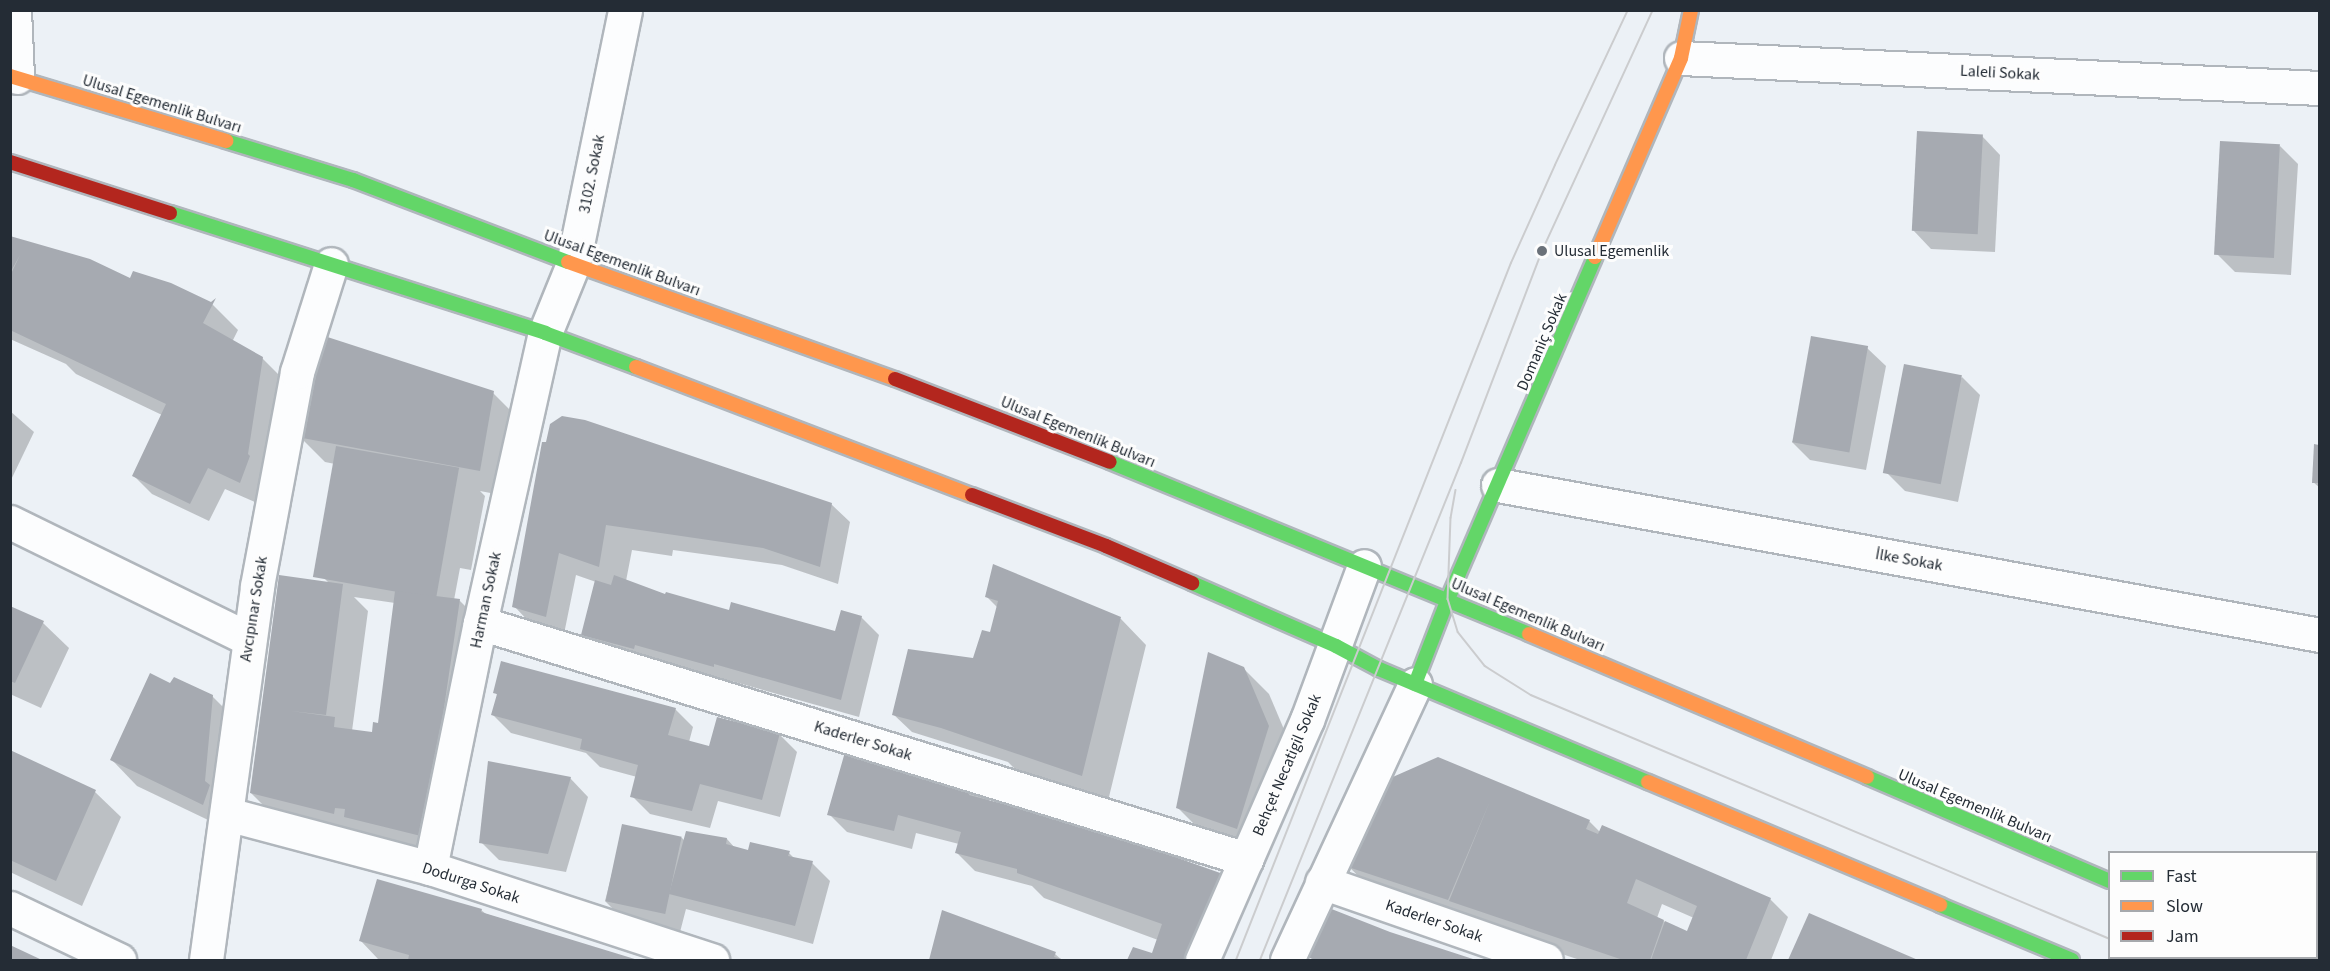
<!DOCTYPE html>
<html>
<head>
<meta charset="utf-8">
<style>
  body { margin:0 }
  #map { position:relative; width:2330px; height:971px; overflow:hidden; background:#ecf1f6; font-family:"Source Sans 3",sans-serif }
  div>[style] { position:absolute }
  [style*='--x'] { left:calc(var(--x)*1px); top:calc(var(--y)*1px); width:calc(var(--w)*1px); rotate:calc(var(--a)*1deg) }
  .shadow>* { inset:0; background:#0003 }
  .building>* { inset:0; background:#a6aab1; transform-origin:0 0 }
  .roads { filter:drop-shadow(2px 0 #b0b6bc) drop-shadow(-2px 0 #b0b6bc) drop-shadow(0 2px #b0b6bc) drop-shadow(0 -2px #b0b6bc) }
  .street>* { height:33px; margin:-16.5px; padding:0 16.5px; transform-origin:16.5px; border-radius:16.5px; background:#fcfdfe }
  .fast>* { height:14px; margin:-7px; padding:0 7px; transform-origin:7px; border-radius:7px; background:#63d668 }
  .slow>* { height:14px; margin:-7px; padding:0 7px; transform-origin:7px; border-radius:7px; background:#ff974d }
  .jam>* { height:14px; margin:-7px; padding:0 7px; transform-origin:7px; border-radius:7px; background:#b3261e }
  .tram>* { height:1.5px; margin:-0.75px; padding:0 0.75px; transform-origin:0.75px; border-radius:0.75px; background:#cbccce }
  .dots>* { width:16px; height:16px; translate:-50% -50%; box-sizing:border-box; border:3px solid #fdfdfd; border-radius:50% }
  span { translate:-50% -50%; white-space:nowrap; text-align:center; line-height:1.15; -webkit-text-stroke:6px #fdfdfd; paint-order:stroke }
  .street-label { font-size:16px; color:#242c35 }
  .poi-label { font-size:16px; color:#242c35 }
  .left { translate:0 -50%; text-align:left }
  .frame { position:absolute; inset:0; border:12px solid #242c35; pointer-events:none }
  .legend { position:absolute; left:2108px; top:851px; width:210px; height:108px; box-sizing:border-box; background:#fdfdfd; border:2px solid #a6a9ad; margin:0; padding:8px 10px; list-style:none; font-size:18px; color:#242c35 }
  .legend li { display:flex; align-items:center; gap:12px; height:30px }
  .legend b { width:30px; border:2px solid #a6a9ad }
</style>
</head>
<body>
<div id="map">
  <div class="shadow">
    <i style="clip-path:polygon(1982px 136px,2000px 155px,1995px 252px,1931px 249px,1913px 230px)"></i>
    <i style="clip-path:polygon(2280px 146px,2298px 164px,2291px 275px,2235px 272px,2217px 254px)"></i>
    <i style="clip-path:polygon(10px 238px,131px 280px,212px 304px,238px 330px,232px 342px,262px 358px,288px 384px,266px 507px,225px 489px,209px 521px,152px 494px,134px 476px,162px 415px,76px 374px,66px 364px,10px 339px)"></i>
    <i style="clip-path:polygon(1867px 348px,1886px 366px,1866px 470px,1810px 460px,1792px 442px)"></i>
    <i style="clip-path:polygon(1962px 377px,1980px 395px,1958px 502px,1905px 491px,1887px 473px)"></i>
    <i style="clip-path:polygon(evenodd,493px 393px,519px 419px,506px 496px,480px 491px,485px 496px,471px 570px,460px 568px,454px 600px,459px 600px,485px 626px,451px 862px,277px 819px,251px 793px,329px 583px,323px 577px,335px 464px,325px 462px,299px 436px,493px 393px,354px 597px,395px 603px,379px 724px,373px 733px,352px 731px,368px 611px,354px 597px)"></i>
    <i style="clip-path:polygon(10px 411px,34px 432px,10px 482px)"></i>
    <i style="clip-path:polygon(543px 443px,831px 504px,850px 522px,838px 584px,782px 565px,673px 550px,672px 556px,632px 550px,626px 581px,666px 596px,730px 612px,836px 633px,861px 617px,879px 635px,859px 717px,731px 681px,732px 684px,601px 653px,583px 635px,596px 582px,576px 575px,564px 634px,532px 625px,514px 606px)"></i>
    <i style="clip-path:polygon(2315px 446px,2320px 446px,2320px 488px,2313px 482px)"></i>
    <i style="clip-path:polygon(987px 597px,1121px 619px,1146px 645px,1108px 801px,1016px 770px,1008px 762px,912px 732px,893px 714px,975px 659px,991px 634px,998px 608px)"></i>
    <i style="clip-path:polygon(10px 607px,43px 623px,69px 648px,41px 708px,10px 694px)"></i>
    <i style="clip-path:polygon(1243px 668px,1269px 694px,1294px 753px,1263px 854px,1204px 834px,1178px 808px)"></i>
    <i style="clip-path:polygon(171px 685px,212px 696px,238px 722px,229px 830px,137px 786px,112px 760px)"></i>
    <i style="clip-path:polygon(495px 692px,675px 709px,693px 727px,689px 742px,710px 748px,779px 734px,797px 752px,780px 817px,718px 801px,710px 828px,650px 814px,632px 796px,637px 777px,600px 767px,586px 753px,511px 733px,493px 715px,498px 696px)"></i>
    <i style="clip-path:polygon(10px 751px,95px 792px,121px 817px,82px 906px,10px 872px)"></i>
    <i style="clip-path:polygon(evenodd,1438px 758px,1589px 821px,1600px 832px,1770px 899px,1788px 917px,1771px 960px,1580px 960px,1375px 892px,1349px 867px,1438px 758px,1662px 904px,1694px 918px,1688px 933px,1657px 918px,1662px 904px)"></i>
    <i style="clip-path:polygon(570px 778px,588px 797px,566px 872px,499px 860px,481px 842px)"></i>
    <i style="clip-path:polygon(972px 784px,990px 802px,1032px 813px,1212px 960px,1129px 960px,1133px 949px,1153px 955px,1158px 940px,1044px 898px,1032px 886px,975px 871px,957px 853px,959px 844px,916px 833px,912px 849px,847px 832px,829px 814px)"></i>
    <i style="clip-path:polygon(624px 826px,682px 838px,685px 841px,727px 839px,735px 848px,749px 852px,789px 853px,795px 859px,812px 863px,830px 881px,813px 944px,686px 909px,679px 936px,623px 919px,605px 901px)"></i>
    <i style="clip-path:polygon(481px 910px,486px 914px,634px 960px,385px 960px,378px 959px,360px 940px)"></i>
    <i style="clip-path:polygon(943px 912px,1055px 954px,1062px 960px,931px 960px)"></i>
    <i style="clip-path:polygon(1810px 915px,1914px 960px,1790px 960px)"></i>
    <i style="clip-path:polygon(1451px 953px,1473px 960px,1313px 960px,1309px 956px)"></i>
  </div>
  <div class="building">
    <i style="left:1917px;top:131px;width:66px;height:100px;rotate:3deg"></i>
    <i style="left:2220px;top:141px;width:60px;height:114px;rotate:3deg"></i>
    <i style="clip-path:polygon(10px 236px,90px 259px,130px 278px,133px 271px,171px 283px,211px 302px,216px 298px,203px 323px,263px 357px,248px 454px,250px 456px,240px 483px,208px 468px,190px 504px,132px 476px,166px 404px,10px 330px,10px 276px,20px 255px,10px 273px)"></i>
    <i style="clip-path:polygon(312px 332px,494px 391px,480px 471px,297px 437px)"></i>
    <i style="left:1811px;top:336px;width:58px;height:108px;rotate:10deg"></i>
    <i style="left:1904px;top:364px;width:59px;height:111px;rotate:11deg"></i>
    <i style="clip-path:polygon(562px 416px,585px 420px,832px 503px,820px 567px,763px 548px,606px 525px,599px 567px,559px 553px,546px 617px,512px 607px,542px 442px,546px 442px,550px 424px)"></i>
    <i style="clip-path:polygon(2314px 444px,2319px 445px,2319px 483px,2312px 483px)"></i>
    <i style="left:336px;top:446px;width:125px;height:133px;rotate:10deg"></i>
    <i style="clip-path:polygon(993px 564px,1121px 617px,1082px 776px,941px 728px,892px 715px,908px 649px,973px 658px,982px 630px,990px 632px,998px 601px,985px 597px)"></i>
    <i style="clip-path:polygon(279px 575px,343px 584px,326px 715px,291px 711px,335px 717px,334px 727px,372px 732px,373px 722px,378px 723px,395px 591px,460px 599px,425px 837px,344px 817px,345px 809px,335px 808px,334px 814px,250px 793px)"></i>
    <i style="clip-path:polygon(614px 575px,665px 594px,666px 592px,729px 610px,731px 602px,835px 631px,841px 610px,862px 616px,841px 700px,714px 664px,714px 667px,635px 645px,634px 649px,581px 635px,595px 580px,611px 585px)"></i>
    <i style="clip-path:polygon(10px 606px,44px 621px,15px 683px,10px 681px)"></i>
    <i style="clip-path:polygon(1208px 652px,1244px 667px,1269px 726px,1237px 829px,1176px 808px)"></i>
    <i style="clip-path:polygon(501px 661px,676px 708px,668px 735px,709px 746px,717px 717px,780px 733px,762px 800px,700px 784px,692px 811px,630px 797px,638px 765px,580px 749px,582px 739px,491px 715px,497px 694px,493px 693px)"></i>
    <i style="clip-path:polygon(150px 673px,170px 683px,174px 677px,213px 695px,205px 781px,210px 785px,203px 805px,110px 760px)"></i>
    <i style="clip-path:polygon(10px 750px,96px 790px,56px 881px,10px 860px)"></i>
    <i style="clip-path:polygon(845px 752px,973px 783px,969px 795px,1031px 811px,1032px 806px,1223px 874px,1186px 960px,1127px 960px,1133px 947px,1152px 953px,1162px 924px,1017px 873px,1017px 869px,955px 853px,961px 832px,898px 815px,894px 831px,827px 815px)"></i>
    <i style="clip-path:polygon(1438px 757px,1590px 820px,1586px 829px,1598px 834px,1602px 825px,1771px 898px,1746px 960px,1651px 960px,1665px 921px,1687px 931px,1697px 906px,1636px 879px,1627px 903px,1664px 920px,1650px 960px,1623px 960px,1449px 901px,1490px 801px,1448px 900px,1348px 867px,1386px 780px)"></i>
    <i style="clip-path:polygon(488px 761px,571px 777px,548px 854px,479px 843px)"></i>
    <i style="left:622px;top:824px;width:61px;height:79px;rotate:12deg"></i>
    <i style="clip-path:polygon(686px 831px,727px 838px,726px 844px,748px 850px,750px 842px,790px 851px,788px 856px,813px 861px,795px 926px,669px 894px)"></i>
    <i style="clip-path:polygon(377px 879px,482px 909px,481px 912px,638px 960px,408px 960px,409px 955px,359px 941px)"></i>
    <i style="clip-path:polygon(1329px 908px,1390px 932px,1476px 960px,1316px 960px,1307px 957px)"></i>
    <i style="clip-path:polygon(942px 910px,1056px 952px,1054px 957px,1065px 960px,929px 960px)"></i>
    <i style="clip-path:polygon(1809px 913px,1918px 960px,1788px 960px)"></i>
    <i style="clip-path:polygon(10px 945px,42px 960px,10px 960px)"></i>
  </div>
  <div class="roads">
    <div class="street">
      <i style="--x:14;--y:10;--w:67;--a:87.4"></i>
      <i style="--x:1681;--y:58;--w:640;--a:2.69"></i>
      <i style="--x:1498;--y:485;--w:836;--a:10.34"></i>
      <i style="--x:10;--y:522;--w:266;--a:26.1"></i>
      <i style="--x:480;--y:623;--w:802;--a:17.12"></i>
      <i style="--x:227;--y:814;--w:210;--a:14.9"></i>
      <i style="--x:430;--y:868;--w:297;--a:18.1"></i>
      <i style="--x:430;--y:868;--w:250;--a:-78.5"></i>
      <i style="--x:480;--y:623;--w:297;--a:-77.4"></i>
      <i style="--x:545;--y:333;--w:74;--a:-67.9"></i>
      <i style="--x:573;--y:264;--w:259;--a:-78.4"></i>
      <i style="--x:1322;--y:882;--w:237;--a:19.2"></i>
      <i style="--x:10;--y:908;--w:121;--a:25.5"></i>
      <i style="--x:206;--y:960;--w:377;--a:-82.2"></i>
      <i style="--x:257;--y:586;--w:218;--a:-79.4"></i>
      <i style="--x:297;--y:372;--w:113;--a:-72.5"></i>
      <i style="--x:1202;--y:960;--w:262;--a:-66.4"></i>
      <i style="--x:1307;--y:720;--w:164;--a:-69.7"></i>
      <i style="--x:1287;--y:960;--w:304;--a:-65.1"></i>
    </div>
    <div class="fast">
      <i style="--x:226;--y:141;--w:133;--a:17.1"></i>
      <i style="--x:353;--y:180;--w:230;--a:20.9"></i>
      <i style="--x:170;--y:213;--w:394;--a:17.7"></i>
      <i style="--x:545;--y:333;--w:97;--a:20.5"></i>
      <i style="--x:1110;--y:462;--w:453;--a:22.3"></i>
      <i style="--x:1192;--y:583;--w:157;--a:23.6"></i>
      <i style="--x:1336;--y:646;--w:49;--a:28.1"></i>
      <i style="--x:1379;--y:669;--w:292;--a:22.8"></i>
      <i style="--x:1415;--y:684;--w:91;--a:-68.8"></i>
      <i style="--x:1448;--y:599;--w:372;--a:-66.7"></i>
      <i style="--x:1867;--y:777;--w:264;--a:23.2"></i>
      <i style="--x:1940;--y:905;--w:143;--a:22.6"></i>
      <i style="--x:2290;--y:958;--w:7;--a:16"></i>
    </div>
    <div class="slow">
      <i style="--x:10;--y:76;--w:226;--a:16.7"></i>
      <i style="--x:1595;--y:257;--w:217;--a:-66.6"></i>
      <i style="--x:1681;--y:58;--w:49;--a:-78.2"></i>
      <i style="--x:568;--y:262;--w:347;--a:19.7"></i>
      <i style="--x:636;--y:367;--w:360;--a:20.9"></i>
      <i style="--x:1529;--y:634;--w:367;--a:22.9"></i>
      <i style="--x:1648;--y:782;--w:317;--a:22.8"></i>
    </div>
    <div class="jam">
      <i style="--x:10;--y:162;--w:168;--a:17.7"></i>
      <i style="--x:895;--y:379;--w:230;--a:21.1"></i>
      <i style="--x:972;--y:495;--w:143;--a:20.8"></i>
      <i style="--x:1106;--y:546;--w:94;--a:23.3"></i>
    </div>
  </div>
  <div class="tram">
    <i style="--x:1456;--y:490;--w:28;--a:100"></i>
    <i style="--x:1451;--y:518;--w:81;--a:92.1"></i>
    <i style="--x:1448;--y:599;--w:34;--a:73"></i>
    <i style="--x:1458;--y:632;--w:43;--a:51.5"></i>
    <i style="--x:1485;--y:666;--w:54;--a:32.2"></i>
    <i style="--x:1531;--y:695;--w:628;--a:22.85"></i>
    <i style="--x:2154;--y:958;--w:7;--a:16"></i>
    <i style="--x:1236;--y:960;--w:749;--a:-68.47"></i>
    <i style="--x:1511;--y:263;--w:107;--a:-65.8"></i>
    <i style="--x:1555;--y:165;--w:171;--a:-64.8"></i>
    <i style="--x:1260;--y:960;--w:536;--a:-67.98"></i>
    <i style="--x:1461;--y:463;--w:227;--a:-69.1"></i>
    <i style="--x:1542;--y:251;--w:265;--a:-65.3"></i>
  </div>
  <div class="dots">
    <i style="left:1542px;top:251px;background:#6a7179"></i>
  </div>
  <div class="street-label">
    <span style="left:2000px;top:73px;rotate:3deg">Laleli Sokak</span>
    <span style="left:162px;top:104px;rotate:17deg">Ulusal Egemenlik Bulvarı</span>
    <span style="left:592px;top:174px;rotate:-79deg">3102. Sokak</span>
    <span style="left:622px;top:263px;rotate:20deg">Ulusal Egemenlik Bulvarı</span>
    <span style="left:1542px;top:342px;rotate:-67deg">Domaniç Sokak</span>
    <span style="left:1078px;top:432px;rotate:22deg">Ulusal Egemenlik Bulvarı</span>
    <span style="left:1909px;top:560px;rotate:10deg">İlke Sokak</span>
    <span style="left:486px;top:600px;rotate:-78deg">Harman Sokak</span>
    <span style="left:254px;top:609px;rotate:-81deg">Avcıpınar Sokak</span>
    <span style="left:1528px;top:615px;rotate:23deg">Ulusal Egemenlik Bulvarı</span>
    <span style="left:863px;top:741px;rotate:17deg">Kaderler Sokak</span>
    <span style="left:1287px;top:765px;rotate:-67deg">Behçet Necatigil Sokak</span>
    <span style="left:1975px;top:806px;rotate:23deg">Ulusal Egemenlik Bulvarı</span>
    <span style="left:471px;top:883px;rotate:18deg">Dodurga Sokak</span>
    <span style="left:1434px;top:921px;rotate:19deg">Kaderler Sokak</span>
  </div>
  <div class="poi-label">
    <span class="left" style="left:1554px;top:251px">Ulusal Egemenlik</span>
  </div>
  <div class="frame"></div>
  <ul class="legend">
  <li><b style="height:8px;background:#63d668"></b>Fast</li>
  <li><b style="height:8px;background:#ff974d"></b>Slow</li>
  <li><b style="height:8px;background:#b3261e"></b>Jam</li>
  </ul>
</div>
</body>
</html>
